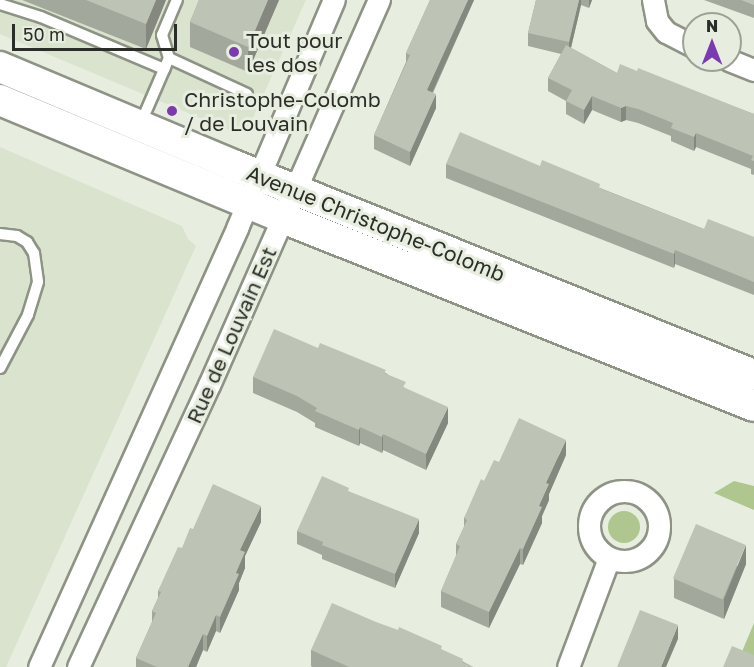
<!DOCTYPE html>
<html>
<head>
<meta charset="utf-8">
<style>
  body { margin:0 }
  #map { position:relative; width:754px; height:667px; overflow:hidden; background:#e7eedf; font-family:"Golos Text",sans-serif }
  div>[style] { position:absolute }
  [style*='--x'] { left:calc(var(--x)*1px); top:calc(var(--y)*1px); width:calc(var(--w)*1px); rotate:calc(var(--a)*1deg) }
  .built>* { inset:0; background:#d9e3cd }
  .green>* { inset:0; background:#afc68e }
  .round { border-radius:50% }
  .roads { filter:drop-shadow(2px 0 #8d9385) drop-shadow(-2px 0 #8d9385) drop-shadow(0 2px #8d9385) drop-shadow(0 -2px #8d9385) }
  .service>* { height:10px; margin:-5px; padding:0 5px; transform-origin:5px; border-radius:5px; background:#fff }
  .minor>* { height:21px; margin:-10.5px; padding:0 10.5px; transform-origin:10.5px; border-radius:10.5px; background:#fff }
  .minor>.ring { margin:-10.5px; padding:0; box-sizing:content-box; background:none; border:21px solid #fff; border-radius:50% }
  .secondary>* { height:30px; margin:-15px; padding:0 15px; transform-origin:15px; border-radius:15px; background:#fff }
  .wall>* { inset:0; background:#a3a89c }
  .shaded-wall>* { inset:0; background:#84887f }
  .building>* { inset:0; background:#bdc3b5; transform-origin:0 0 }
  .dots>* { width:16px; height:16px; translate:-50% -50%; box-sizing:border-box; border:3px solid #e7eedf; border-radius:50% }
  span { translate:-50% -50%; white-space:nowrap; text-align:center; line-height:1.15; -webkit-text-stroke:6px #e7eedf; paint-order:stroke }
  .poi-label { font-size:21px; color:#2b2e28 }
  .left { translate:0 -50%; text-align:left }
  .street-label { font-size:21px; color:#2b2e28 }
  .north { position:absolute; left:682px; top:12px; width:60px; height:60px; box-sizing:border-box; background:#e7eedf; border:2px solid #9ca196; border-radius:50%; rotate:0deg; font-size:16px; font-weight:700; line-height:24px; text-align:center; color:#2b2e28 }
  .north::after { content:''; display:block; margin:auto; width:21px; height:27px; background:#7b3aaf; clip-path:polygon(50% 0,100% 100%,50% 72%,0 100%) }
  .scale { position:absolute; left:12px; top:24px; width:165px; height:27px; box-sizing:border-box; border:3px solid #2b2e28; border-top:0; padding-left:8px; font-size:18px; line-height:21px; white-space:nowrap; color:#2b2e28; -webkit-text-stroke:4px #e7eedf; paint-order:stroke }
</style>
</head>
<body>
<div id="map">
  <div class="built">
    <i style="clip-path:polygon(0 0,306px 0,249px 127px,244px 133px,238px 134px,0 34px)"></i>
    <i style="clip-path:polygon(0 147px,182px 226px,188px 239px,196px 246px,6px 667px,0 667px)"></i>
  </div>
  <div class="green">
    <i style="clip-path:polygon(734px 481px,754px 486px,754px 510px,714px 493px)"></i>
    <i class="round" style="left:608px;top:511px;width:32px;height:32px"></i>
    <i style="clip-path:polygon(754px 623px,754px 662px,741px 654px)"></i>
  </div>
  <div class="roads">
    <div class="service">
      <i style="--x:0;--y:4;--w:43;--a:17.6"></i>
      <i style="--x:41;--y:17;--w:134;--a:22.9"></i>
      <i style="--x:169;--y:58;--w:24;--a:-107"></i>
      <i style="--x:162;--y:35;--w:38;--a:-67"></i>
      <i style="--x:140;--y:125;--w:73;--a:-66.6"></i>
      <i style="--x:169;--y:58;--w:86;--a:24.8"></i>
      <i style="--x:0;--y:234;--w:17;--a:7"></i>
      <i style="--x:17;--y:236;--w:12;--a:31"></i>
      <i style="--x:27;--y:242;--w:13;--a:58"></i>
      <i style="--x:34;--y:253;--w:29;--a:82"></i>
      <i style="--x:38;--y:282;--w:34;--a:107"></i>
      <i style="--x:28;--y:315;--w:60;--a:117.8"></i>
    </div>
    <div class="minor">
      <i style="--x:653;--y:0;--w:21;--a:79"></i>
      <i style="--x:657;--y:21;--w:14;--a:51"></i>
      <i style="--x:666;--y:32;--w:31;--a:27"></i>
      <i style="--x:729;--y:60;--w:27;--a:22"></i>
      <i class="ring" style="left:589px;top:491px;width:49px;height:49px"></i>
      <i style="--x:39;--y:667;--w:482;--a:-65.7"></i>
      <i style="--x:237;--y:228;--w:248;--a:-67"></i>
      <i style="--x:78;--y:667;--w:311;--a:-65.1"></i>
      <i style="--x:209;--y:385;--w:421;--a:-66.2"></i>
      <i style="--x:568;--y:667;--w:116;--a:-69.4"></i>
    </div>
    <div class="secondary">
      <i style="--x:0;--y:67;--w:253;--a:22.8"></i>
      <i style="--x:233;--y:165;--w:562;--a:21.95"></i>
      <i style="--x:0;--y:100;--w:307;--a:22.6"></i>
      <i style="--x:283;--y:218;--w:507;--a:21.76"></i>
    </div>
  </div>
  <div class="wall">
    <i style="clip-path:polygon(22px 0,166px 0,146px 49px)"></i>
    <i style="clip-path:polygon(199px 0,279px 0,248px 72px,190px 47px,190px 22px)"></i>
    <i style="clip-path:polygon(430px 0,474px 0,433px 93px,436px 108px,410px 166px,374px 149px,374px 135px,406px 62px,406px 53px)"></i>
    <i style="clip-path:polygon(536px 0,592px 0,589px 8px,581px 5px,571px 48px,617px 73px,637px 71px,754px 114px,754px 175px,751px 174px,751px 169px,696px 147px,694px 151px,671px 141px,671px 136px,638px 123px,626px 120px,621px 122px,592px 110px,584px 124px,566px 114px,566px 101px,548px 91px,548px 78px,561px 54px,528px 46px,528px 33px)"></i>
    <i style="clip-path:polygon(704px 0,754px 0,754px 18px)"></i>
    <i style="clip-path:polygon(446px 164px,540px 166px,600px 188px,704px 229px,754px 237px,754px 295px,675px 264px,674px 268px,446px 178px)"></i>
    <i style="clip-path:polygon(318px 348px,386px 373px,406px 389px,448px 423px,426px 470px,383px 450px,382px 453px,360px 443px,359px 446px,315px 427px,315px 423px,297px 412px,253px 393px,253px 377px)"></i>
    <i style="clip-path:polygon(566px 455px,549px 494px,549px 500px,542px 516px,542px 523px,523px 565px,520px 564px,489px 628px,441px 607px,441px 591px,456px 556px,456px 544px,464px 527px,464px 518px,484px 481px,499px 462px)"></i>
    <i style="clip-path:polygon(349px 492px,419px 533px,395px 588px,322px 559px,322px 555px,297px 544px,297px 531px)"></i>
    <i style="clip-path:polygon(261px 522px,245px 556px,245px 568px,239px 583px,239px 590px,220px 633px,216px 631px,207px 652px,203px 650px,196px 667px,136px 667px,136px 658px,152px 622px,152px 611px,158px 598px,158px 591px,193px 529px)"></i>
    <i style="clip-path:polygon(746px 564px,724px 619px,674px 598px,674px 579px)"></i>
    <i style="clip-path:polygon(311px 650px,442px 650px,473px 667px,312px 667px,311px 666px)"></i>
  </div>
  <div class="shaded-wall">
    <i style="clip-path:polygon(156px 0,166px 0,146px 49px,146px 24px)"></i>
    <i style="clip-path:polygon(268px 0,279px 0,248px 72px,248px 47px)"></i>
    <i style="clip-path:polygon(468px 0,474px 0,427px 104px,427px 90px)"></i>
    <i style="clip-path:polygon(579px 0,581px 0,581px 5px,569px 56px,569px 42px)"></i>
    <i style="clip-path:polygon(589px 0,592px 0,589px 8px)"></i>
    <i style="clip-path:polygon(436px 94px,436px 108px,410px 166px,410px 152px)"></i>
    <i style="clip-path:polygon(592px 96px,592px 110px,584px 124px,584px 110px)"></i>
    <i style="clip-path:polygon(626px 106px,626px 120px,621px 122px,621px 108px)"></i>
    <i style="clip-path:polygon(696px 133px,696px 147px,694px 151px,694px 137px)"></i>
    <i style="clip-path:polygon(675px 250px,675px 264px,674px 268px,674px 254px)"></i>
    <i style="clip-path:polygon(448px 407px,448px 423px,426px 470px,426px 454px)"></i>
    <i style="clip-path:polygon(360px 427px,360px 443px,359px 446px,359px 430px)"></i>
    <i style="clip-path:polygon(383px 434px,383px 450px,382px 453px,382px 437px)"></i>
    <i style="clip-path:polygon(566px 440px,566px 455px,549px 494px,549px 500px,542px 516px,542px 523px,523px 565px,523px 549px,539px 506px,546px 483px)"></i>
    <i style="clip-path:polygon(261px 506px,261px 522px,245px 556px,245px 568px,239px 583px,239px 590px,220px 633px,220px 617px,236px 573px,240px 550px)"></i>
    <i style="clip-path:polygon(419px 519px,419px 533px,395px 588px,395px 574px)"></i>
    <i style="clip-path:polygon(746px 545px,746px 564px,724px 619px,724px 599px)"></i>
    <i style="clip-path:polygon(520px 548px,520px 564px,489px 628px,489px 612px)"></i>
    <i style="clip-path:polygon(216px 615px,216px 631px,207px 652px,207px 636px)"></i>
    <i style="clip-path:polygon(678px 625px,678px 639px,666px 667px,661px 667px)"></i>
    <i style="clip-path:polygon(203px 634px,203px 650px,196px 667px,188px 667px)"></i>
  </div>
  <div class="building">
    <i style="clip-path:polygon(86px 0,156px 0,146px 24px)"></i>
    <i style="clip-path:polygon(199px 0,268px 0,248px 47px,190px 22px)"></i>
    <i style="clip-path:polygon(430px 0,468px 0,427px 90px,436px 94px,410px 152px,374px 135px,410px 55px,406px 53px)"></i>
    <i style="clip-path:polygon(536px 0,579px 0,569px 42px,528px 33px)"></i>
    <i style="clip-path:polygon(741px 0,754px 0,754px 5px)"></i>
    <i style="clip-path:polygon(566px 45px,617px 73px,620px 64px,637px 71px,638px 68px,754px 114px,754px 161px,751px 160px,753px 156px,696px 133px,694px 137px,671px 128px,673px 123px,638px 109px,626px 106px,621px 108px,592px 96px,584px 110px,566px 101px,572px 90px,548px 78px)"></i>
    <i style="clip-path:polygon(460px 132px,540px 166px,542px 160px,600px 184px,599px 188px,704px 229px,708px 219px,754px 237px,754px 282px,675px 250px,674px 254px,446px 164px)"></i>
    <i style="clip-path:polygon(274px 329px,318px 348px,320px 343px,386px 370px,384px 373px,406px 382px,403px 387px,448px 407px,426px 454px,383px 434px,382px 437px,360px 427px,359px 430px,315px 411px,317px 408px,297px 396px,253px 377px)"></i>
    <i style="clip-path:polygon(519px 418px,566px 440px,546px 483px,549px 484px,539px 506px,542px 507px,523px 549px,520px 548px,489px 612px,441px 591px,460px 546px,456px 544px,467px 520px,464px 518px,481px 479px,484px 481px,494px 460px,499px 462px)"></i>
    <i style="clip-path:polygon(322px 476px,349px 488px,348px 491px,419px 519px,395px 574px,322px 545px,323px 542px,297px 531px)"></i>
    <i style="clip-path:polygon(213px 484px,261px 506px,240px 550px,245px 552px,236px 573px,239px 574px,220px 617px,216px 615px,207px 636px,203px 634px,188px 667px,157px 667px,136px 658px,156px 613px,152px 611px,161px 592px,158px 591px,178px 547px,182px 548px,190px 528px,193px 529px)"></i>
    <i style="left:696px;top:524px;width:54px;height:59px;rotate:23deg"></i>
    <i style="clip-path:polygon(332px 603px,376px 622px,398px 630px,399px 627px,442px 646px,441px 649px,463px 659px,462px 662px,473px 667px,349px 667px,311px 650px)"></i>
    <i style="clip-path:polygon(640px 610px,678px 625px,661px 667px,617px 667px)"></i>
    <i style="clip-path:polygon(732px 646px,754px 655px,754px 667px,723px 667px)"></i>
  </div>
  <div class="dots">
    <i style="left:234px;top:52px;background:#7b3aaf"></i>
    <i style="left:172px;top:111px;background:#7b3aaf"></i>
  </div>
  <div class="poi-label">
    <span class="left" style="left:246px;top:52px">Tout pour<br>les dos</span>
    <span class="left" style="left:184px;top:111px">Christophe-Colomb<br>/ de Louvain</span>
  </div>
  <div class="street-label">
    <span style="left:376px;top:223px;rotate:22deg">Avenue Christophe-Colomb</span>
    <span style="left:231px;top:335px;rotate:-66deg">Rue de Louvain Est</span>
  </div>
  <div class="north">N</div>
  <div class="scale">50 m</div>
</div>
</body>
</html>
